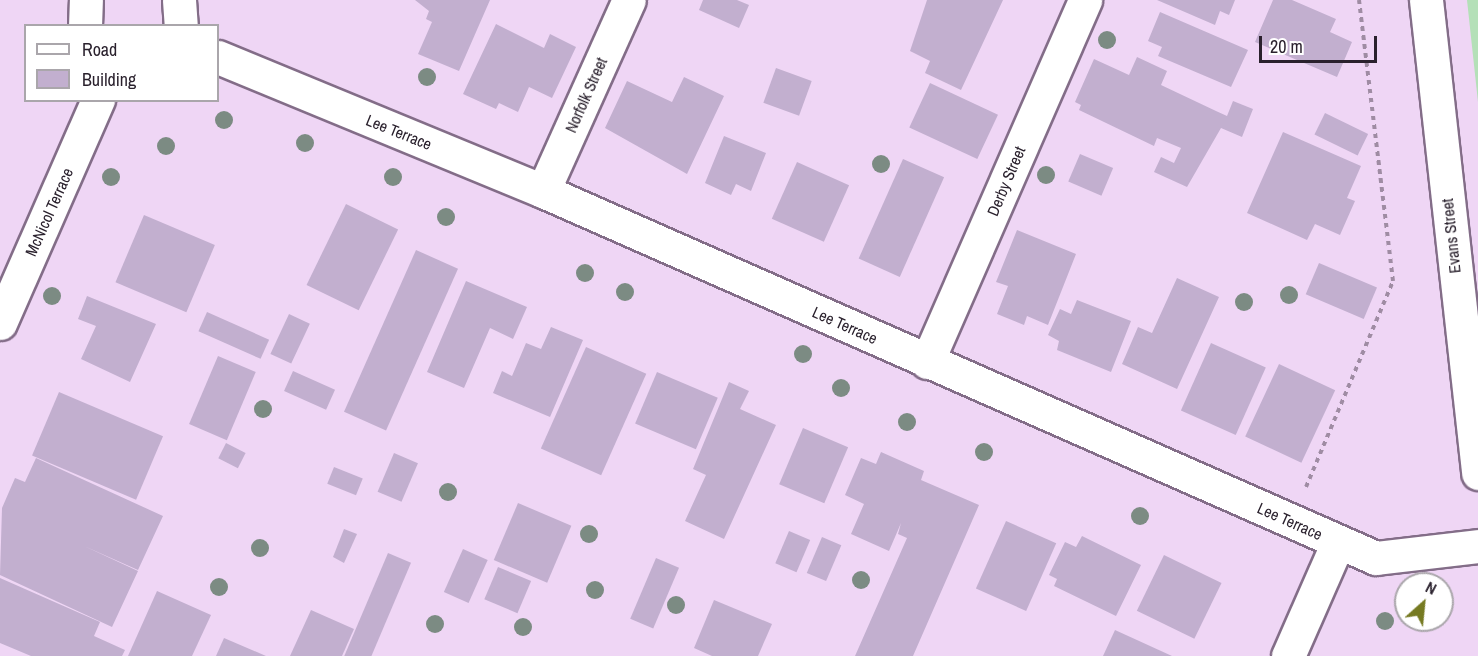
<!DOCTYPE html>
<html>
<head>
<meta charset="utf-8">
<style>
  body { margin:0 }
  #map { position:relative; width:1478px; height:656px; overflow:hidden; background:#efd6f5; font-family:"Archivo Narrow",sans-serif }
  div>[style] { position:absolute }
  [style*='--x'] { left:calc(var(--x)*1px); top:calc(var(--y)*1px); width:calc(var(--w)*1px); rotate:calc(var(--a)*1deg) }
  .green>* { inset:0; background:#b4e0b8 }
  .building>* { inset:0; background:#c2afcf; transform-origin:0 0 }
  .path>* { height:4px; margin-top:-2px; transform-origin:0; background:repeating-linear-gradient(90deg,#9f8ca3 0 4.5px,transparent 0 9px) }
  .roads { filter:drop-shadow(2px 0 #836d88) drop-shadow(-2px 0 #836d88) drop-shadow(0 2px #836d88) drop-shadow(0 -2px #836d88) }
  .minor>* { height:33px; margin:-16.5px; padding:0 16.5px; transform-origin:16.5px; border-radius:16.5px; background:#fff }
  .trees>* { width:18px; height:18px; margin:-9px; border-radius:50%; background:#7c8b83 }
  span { translate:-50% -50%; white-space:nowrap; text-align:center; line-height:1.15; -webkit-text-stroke:4.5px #fff; paint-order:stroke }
  .street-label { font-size:16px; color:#2a212d }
  .legend { position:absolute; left:24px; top:24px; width:195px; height:78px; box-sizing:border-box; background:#fff; border:2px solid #aaa6ab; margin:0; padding:8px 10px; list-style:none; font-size:18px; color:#2a212d }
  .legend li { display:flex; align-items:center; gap:12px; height:30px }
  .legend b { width:30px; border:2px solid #aaa6ab }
  .north { position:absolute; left:1394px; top:572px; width:60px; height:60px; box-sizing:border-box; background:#fff; border:2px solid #aaa6ab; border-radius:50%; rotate:27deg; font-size:16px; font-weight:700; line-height:24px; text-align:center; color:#2a212d }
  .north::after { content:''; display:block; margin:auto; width:21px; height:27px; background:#767a22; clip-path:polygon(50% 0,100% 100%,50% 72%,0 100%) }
  .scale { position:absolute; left:1259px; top:36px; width:118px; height:27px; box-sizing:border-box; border:3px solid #2a212d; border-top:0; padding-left:8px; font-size:18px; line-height:21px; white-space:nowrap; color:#2a212d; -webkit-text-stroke:4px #fff; paint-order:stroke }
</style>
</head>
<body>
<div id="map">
  <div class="green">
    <i style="clip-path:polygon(1467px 0,1478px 0,1478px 102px)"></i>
  </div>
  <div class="building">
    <i style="clip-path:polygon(415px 0,490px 0,459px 71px,418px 54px,432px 22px,426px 19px,429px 11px)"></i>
    <i style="clip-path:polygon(703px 0,737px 0,749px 5px,739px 28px,699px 10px)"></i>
    <i style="clip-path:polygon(927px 0,1003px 0,961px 90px,925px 73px,930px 61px,910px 51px)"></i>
    <i style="clip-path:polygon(1157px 0,1235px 0,1229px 15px,1220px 11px,1215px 25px)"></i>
    <i style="clip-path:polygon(1273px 0,1292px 0,1336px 19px,1330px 32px,1352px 42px,1337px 77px,1255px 42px)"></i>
    <i style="clip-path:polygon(1160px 12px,1248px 50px,1231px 87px,1158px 56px,1162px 47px,1148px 41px)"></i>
    <i style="clip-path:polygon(496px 24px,544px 48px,550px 34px,576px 47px,552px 98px,529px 87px,518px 112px,499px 103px,496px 109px,463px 94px)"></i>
    <i style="clip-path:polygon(1137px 57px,1167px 71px,1161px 85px,1216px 111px,1227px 116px,1233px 101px,1253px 109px,1242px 137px,1221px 128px,1187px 187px,1154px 172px,1161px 157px,1174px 163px,1181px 148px,1157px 138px,1154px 146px,1079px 110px,1081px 105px,1075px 102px,1094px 59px,1129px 75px)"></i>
    <i style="left:776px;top:68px;width:38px;height:37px;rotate:20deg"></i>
    <i style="clip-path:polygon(684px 77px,724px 96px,687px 174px,605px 128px,627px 81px,672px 102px)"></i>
    <i style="left:930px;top:83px;width:75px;height:49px;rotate:25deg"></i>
    <i style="left:1325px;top:113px;width:48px;height:24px;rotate:26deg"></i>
    <i style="clip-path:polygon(1283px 132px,1361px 166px,1347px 198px,1355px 201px,1340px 235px,1315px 224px,1307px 240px,1247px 213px)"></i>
    <i style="clip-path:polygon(724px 136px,766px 153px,751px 191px,736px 184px,731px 195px,705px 183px)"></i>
    <i style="left:1080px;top:154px;width:36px;height:30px;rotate:23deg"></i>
    <i style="left:903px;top:159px;width:45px;height:109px;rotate:24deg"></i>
    <i style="left:797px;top:162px;width:57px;height:62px;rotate:24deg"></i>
    <i style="left:346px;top:204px;width:58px;height:90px;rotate:26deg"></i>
    <i style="left:144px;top:215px;width:77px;height:73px;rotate:23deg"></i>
    <i style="clip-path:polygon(1017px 230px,1076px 254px,1048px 325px,1027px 316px,1024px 325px,997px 314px,1008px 286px,996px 282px)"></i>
    <i style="left:416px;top:250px;width:46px;height:177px;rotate:24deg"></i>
    <i style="left:1319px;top:263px;width:63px;height:34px;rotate:23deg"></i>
    <i style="clip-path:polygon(1177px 278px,1219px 297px,1177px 389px,1122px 364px,1138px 327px,1152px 333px)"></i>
    <i style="clip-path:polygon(466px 281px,527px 307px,513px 339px,490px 328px,464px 388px,427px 372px)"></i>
    <i style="clip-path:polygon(87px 296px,156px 324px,130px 382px,81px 359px,96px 326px,78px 319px)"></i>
    <i style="clip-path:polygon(1077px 300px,1131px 321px,1111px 372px,1057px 350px,1059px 341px,1048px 335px,1060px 309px,1071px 314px)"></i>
    <i style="left:207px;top:312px;width:68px;height:21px;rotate:24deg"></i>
    <i style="left:289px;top:314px;width:23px;height:44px;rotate:25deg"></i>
    <i style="clip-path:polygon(551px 327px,583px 340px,550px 417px,493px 393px,502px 371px,512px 376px,526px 343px,541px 349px)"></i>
    <i style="left:1211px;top:343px;width:60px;height:74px;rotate:24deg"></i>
    <i style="left:586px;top:347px;width:66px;height:111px;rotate:24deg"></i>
    <i style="left:218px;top:356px;width:41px;height:74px;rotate:23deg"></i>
    <i style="left:1279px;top:364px;width:62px;height:80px;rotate:25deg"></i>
    <i style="left:293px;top:371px;width:46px;height:22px;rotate:24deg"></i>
    <i style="left:657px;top:372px;width:66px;height:56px;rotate:23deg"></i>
    <i style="clip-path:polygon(729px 382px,749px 391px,740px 409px,776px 425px,724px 539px,685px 521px,706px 475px,693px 469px)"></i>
    <i style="left:59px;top:392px;width:113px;height:69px;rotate:23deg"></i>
    <i style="left:803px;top:428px;width:49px;height:61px;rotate:23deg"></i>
    <i style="left:226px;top:443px;width:22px;height:17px;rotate:27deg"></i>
    <i style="clip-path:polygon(881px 452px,924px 471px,921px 480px,979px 505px,913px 656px,855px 656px,907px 538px,898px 534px,901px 523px,889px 551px,851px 534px,864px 504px,845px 495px,861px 458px,876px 464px)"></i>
    <i style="left:394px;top:453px;width:26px;height:42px;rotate:23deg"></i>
    <i style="clip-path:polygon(36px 458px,163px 516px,138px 570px,84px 546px,138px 571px,112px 627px,0 575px,2px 508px,15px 478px,25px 482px)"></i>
    <i style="left:334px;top:467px;width:31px;height:18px;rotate:22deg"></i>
    <i style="left:518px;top:503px;width:58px;height:62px;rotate:23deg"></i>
    <i style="left:1006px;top:521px;width:55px;height:74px;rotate:24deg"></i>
    <i style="clip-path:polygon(344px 529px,357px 534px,344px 563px,333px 557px)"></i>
    <i style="left:789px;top:531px;width:23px;height:35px;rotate:23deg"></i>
    <i style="clip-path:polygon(1082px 536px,1141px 565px,1116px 616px,1054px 586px,1057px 579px,1049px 575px,1065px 542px,1076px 547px)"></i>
    <i style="left:822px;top:537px;width:21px;height:39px;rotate:23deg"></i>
    <i style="left:463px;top:549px;width:27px;height:47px;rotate:24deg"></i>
    <i style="left:388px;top:553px;width:25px;height:112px;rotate:23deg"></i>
    <i style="left:1164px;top:555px;width:64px;height:62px;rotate:26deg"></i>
    <i style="left:656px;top:558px;width:25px;height:66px;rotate:23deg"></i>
    <i style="left:498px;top:567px;width:36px;height:35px;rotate:23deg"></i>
    <i style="clip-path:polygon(0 578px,100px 622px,94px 636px,125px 650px,122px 656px,31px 656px,0 643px)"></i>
    <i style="clip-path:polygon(157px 591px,211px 615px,192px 656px,128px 656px)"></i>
    <i style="clip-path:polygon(714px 600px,772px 624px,758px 656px,712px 656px,694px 648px)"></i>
    <i style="clip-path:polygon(311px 610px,354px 629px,342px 656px,290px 656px)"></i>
    <i style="clip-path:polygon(1115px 630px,1172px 656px,1103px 656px)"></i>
    <i style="clip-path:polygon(224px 638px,266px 656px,216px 656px)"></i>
  </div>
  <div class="path">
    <i style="--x:1306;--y:487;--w:224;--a:-67.1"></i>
    <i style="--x:1393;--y:281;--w:283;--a:-96.9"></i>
  </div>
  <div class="roads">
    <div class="minor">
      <i style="--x:179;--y:0;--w:26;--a:86"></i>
      <i style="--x:1426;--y:0;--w:476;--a:83.7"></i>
      <i style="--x:85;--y:26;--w:26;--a:-88"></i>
      <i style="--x:218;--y:57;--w:352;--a:22.4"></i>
      <i style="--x:543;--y:191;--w:910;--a:23.78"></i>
      <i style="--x:1376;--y:558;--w:103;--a:-6.7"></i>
      <i style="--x:543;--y:191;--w:209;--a:-65.8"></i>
      <i style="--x:0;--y:323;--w:244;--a:-66.3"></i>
      <i style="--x:927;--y:362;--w:395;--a:-66.4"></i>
      <i style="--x:1288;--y:656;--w:124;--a:-66.3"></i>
    </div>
  </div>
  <div class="trees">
    <i style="left:1107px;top:40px"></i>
    <i style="left:427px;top:77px"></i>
    <i style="left:224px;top:120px"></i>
    <i style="left:305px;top:143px"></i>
    <i style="left:166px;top:146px"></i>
    <i style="left:881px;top:164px"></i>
    <i style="left:1046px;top:175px"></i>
    <i style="left:111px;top:177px"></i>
    <i style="left:393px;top:177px"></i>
    <i style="left:446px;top:217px"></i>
    <i style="left:585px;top:273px"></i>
    <i style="left:625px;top:292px"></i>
    <i style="left:1289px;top:295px"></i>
    <i style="left:52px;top:296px"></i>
    <i style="left:1244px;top:302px"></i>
    <i style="left:803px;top:354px"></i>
    <i style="left:841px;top:388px"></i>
    <i style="left:263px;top:409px"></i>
    <i style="left:907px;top:422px"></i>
    <i style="left:984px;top:452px"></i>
    <i style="left:448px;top:492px"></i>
    <i style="left:1140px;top:516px"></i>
    <i style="left:589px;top:534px"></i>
    <i style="left:260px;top:548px"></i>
    <i style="left:861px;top:580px"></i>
    <i style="left:219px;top:587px"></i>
    <i style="left:595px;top:590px"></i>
    <i style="left:676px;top:605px"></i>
    <i style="left:1385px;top:621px"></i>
    <i style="left:435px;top:624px"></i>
    <i style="left:523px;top:627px"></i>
  </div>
  <div class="street-label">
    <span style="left:586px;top:95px;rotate:-66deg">Norfolk Street</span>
    <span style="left:399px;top:132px;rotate:22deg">Lee Terrace</span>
    <span style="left:1006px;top:181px;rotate:-67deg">Derby Street</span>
    <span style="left:49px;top:212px;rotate:-66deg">McNicol Terrace</span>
    <span style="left:1451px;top:236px;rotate:-96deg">Evans Street</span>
    <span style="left:845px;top:325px;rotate:24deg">Lee Terrace</span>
    <span style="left:1290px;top:521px;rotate:24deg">Lee Terrace</span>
  </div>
  <ul class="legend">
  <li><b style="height:8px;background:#fff"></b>Road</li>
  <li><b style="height:16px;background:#c2afcf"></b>Building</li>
  </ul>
  <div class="north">N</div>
  <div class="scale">20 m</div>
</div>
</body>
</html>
